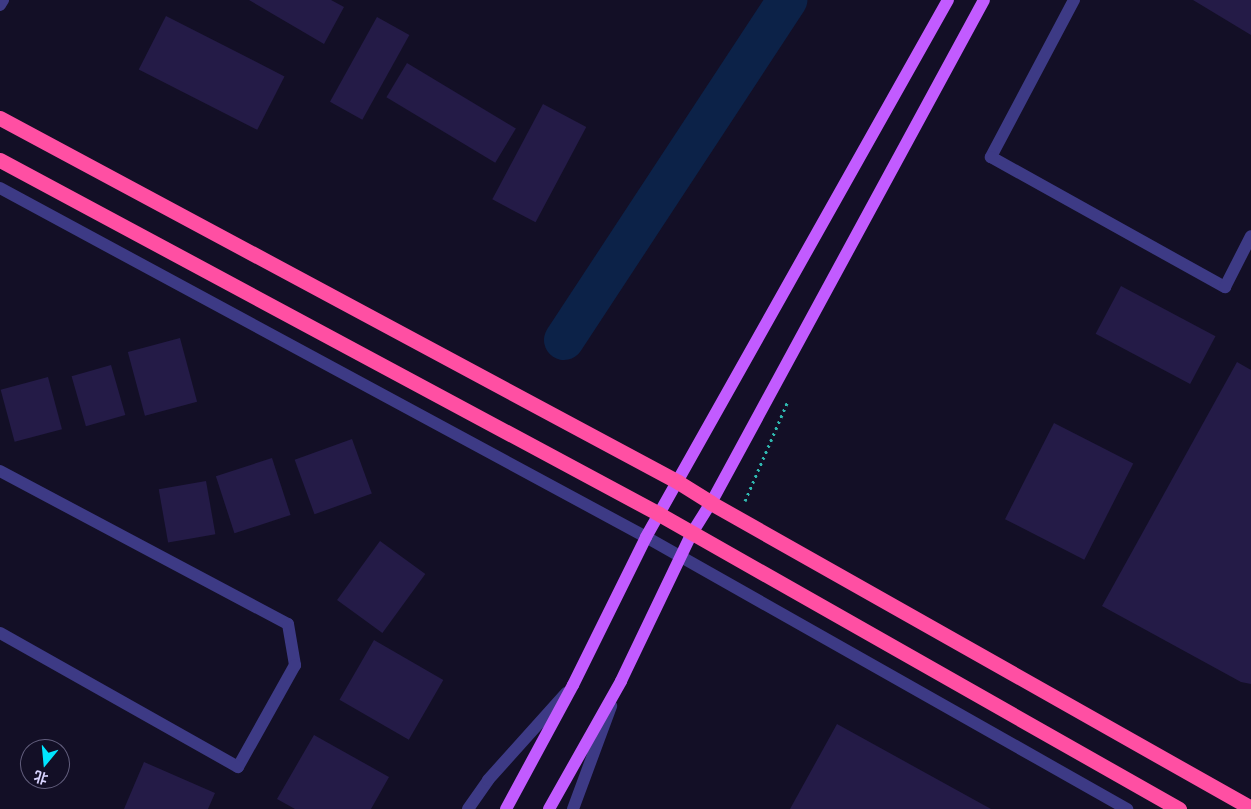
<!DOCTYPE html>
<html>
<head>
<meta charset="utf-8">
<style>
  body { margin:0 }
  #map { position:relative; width:1251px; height:809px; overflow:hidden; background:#130f26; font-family:"Noto Sans","Noto Sans SC",sans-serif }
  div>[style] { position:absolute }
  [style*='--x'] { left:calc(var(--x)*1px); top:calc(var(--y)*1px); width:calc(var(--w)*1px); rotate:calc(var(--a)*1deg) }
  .river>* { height:40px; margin:-20px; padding:0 20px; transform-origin:20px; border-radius:20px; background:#0c2248 }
  .building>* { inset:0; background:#241b47; transform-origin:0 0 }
  .path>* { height:3px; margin-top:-1.5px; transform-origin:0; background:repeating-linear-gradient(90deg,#2fb8b0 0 2.5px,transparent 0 6.5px) }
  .minor>* { height:12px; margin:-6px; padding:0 6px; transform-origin:6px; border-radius:6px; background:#3d3a85 }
  .major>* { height:12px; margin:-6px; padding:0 6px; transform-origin:6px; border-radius:6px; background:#c25bff }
  .highway>* { height:15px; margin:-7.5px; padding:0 7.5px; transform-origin:7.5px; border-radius:7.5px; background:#ff4fa3 }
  span { translate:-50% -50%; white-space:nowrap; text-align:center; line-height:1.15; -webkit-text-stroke:5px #130f26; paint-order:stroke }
  .north { position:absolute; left:20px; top:739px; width:50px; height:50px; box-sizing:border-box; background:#130f26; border:1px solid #625e7d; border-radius:50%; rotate:197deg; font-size:14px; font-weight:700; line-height:20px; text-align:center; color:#d9d4ff }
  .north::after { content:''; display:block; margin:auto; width:18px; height:22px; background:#00e5ff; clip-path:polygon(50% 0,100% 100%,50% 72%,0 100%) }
</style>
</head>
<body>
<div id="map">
  <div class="river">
    <i style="--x:564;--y:340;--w:407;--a:-56.7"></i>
  </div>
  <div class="building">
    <i style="clip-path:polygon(249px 0,331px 0,344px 7px,324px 44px)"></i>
    <i style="clip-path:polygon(1193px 0,1251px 0,1251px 35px)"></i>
    <i style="left:166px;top:16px;width:133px;height:60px;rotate:27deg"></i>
    <i style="left:377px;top:17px;width:37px;height:97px;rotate:29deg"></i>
    <i style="left:407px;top:63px;width:127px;height:40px;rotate:31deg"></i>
    <i style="left:543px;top:104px;width:49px;height:108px;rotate:28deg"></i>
    <i style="left:1121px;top:286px;width:107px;height:54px;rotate:28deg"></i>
    <i style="left:180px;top:338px;width:66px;height:54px;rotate:75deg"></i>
    <i style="clip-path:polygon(1237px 362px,1251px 370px,1251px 684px,1241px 682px,1102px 606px)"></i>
    <i style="left:111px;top:365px;width:52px;height:41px;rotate:74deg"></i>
    <i style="left:48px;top:377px;width:54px;height:49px;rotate:75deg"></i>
    <i style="left:1054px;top:423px;width:89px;height:108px;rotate:27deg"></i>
    <i style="left:352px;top:439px;width:58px;height:61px;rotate:70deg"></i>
    <i style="left:272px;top:458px;width:60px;height:59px;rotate:72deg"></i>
    <i style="left:206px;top:481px;width:54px;height:48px;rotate:80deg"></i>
    <i style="left:380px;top:541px;width:56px;height:73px;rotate:36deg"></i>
    <i style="left:374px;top:640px;width:80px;height:69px;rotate:30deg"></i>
    <i style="clip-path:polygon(837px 724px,991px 809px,790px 809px)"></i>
    <i style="clip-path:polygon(314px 735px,389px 777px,371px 809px,295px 809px,277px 799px)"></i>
    <i style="clip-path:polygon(144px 762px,215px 793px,208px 809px,124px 809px)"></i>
  </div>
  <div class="path">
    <i style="--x:745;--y:501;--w:107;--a:-66.8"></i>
  </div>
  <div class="minor">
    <i style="--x:1074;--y:0;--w:178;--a:117.9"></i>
    <i style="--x:991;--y:157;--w:268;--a:29.1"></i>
    <i style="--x:1225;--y:287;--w:57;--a:-63"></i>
    <i style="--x:0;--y:5;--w:6;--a:-59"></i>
    <i style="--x:0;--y:188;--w:734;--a:28.38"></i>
    <i style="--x:646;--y:537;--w:553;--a:29.49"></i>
    <i style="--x:0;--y:471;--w:326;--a:28"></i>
    <i style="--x:288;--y:624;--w:42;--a:80.3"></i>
    <i style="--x:295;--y:665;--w:117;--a:119.2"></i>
    <i style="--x:238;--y:767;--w:273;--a:-150.6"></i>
    <i style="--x:468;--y:809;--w:35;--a:-55"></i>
    <i style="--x:488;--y:780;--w:117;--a:-48.1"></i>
    <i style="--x:573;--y:809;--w:110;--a:-69.7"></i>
  </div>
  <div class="major">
    <i style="--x:506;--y:809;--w:141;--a:-61.6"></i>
    <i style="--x:573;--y:685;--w:165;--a:-63.7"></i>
    <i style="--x:646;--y:537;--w:616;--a:-60.65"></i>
    <i style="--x:549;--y:809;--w:147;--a:-60.6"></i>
    <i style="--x:621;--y:681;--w:164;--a:-64.4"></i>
    <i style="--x:692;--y:533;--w:36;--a:-58"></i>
    <i style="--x:711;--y:503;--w:572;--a:-61.51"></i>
  </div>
  <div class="highway">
    <i style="--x:0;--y:118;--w:770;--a:28.23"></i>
    <i style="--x:678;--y:482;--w:39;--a:32"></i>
    <i style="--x:711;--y:503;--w:620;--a:29.46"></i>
    <i style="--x:0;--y:160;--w:748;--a:28.24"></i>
    <i style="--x:659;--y:514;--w:598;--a:29.57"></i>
  </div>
  <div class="north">北</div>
</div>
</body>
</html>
